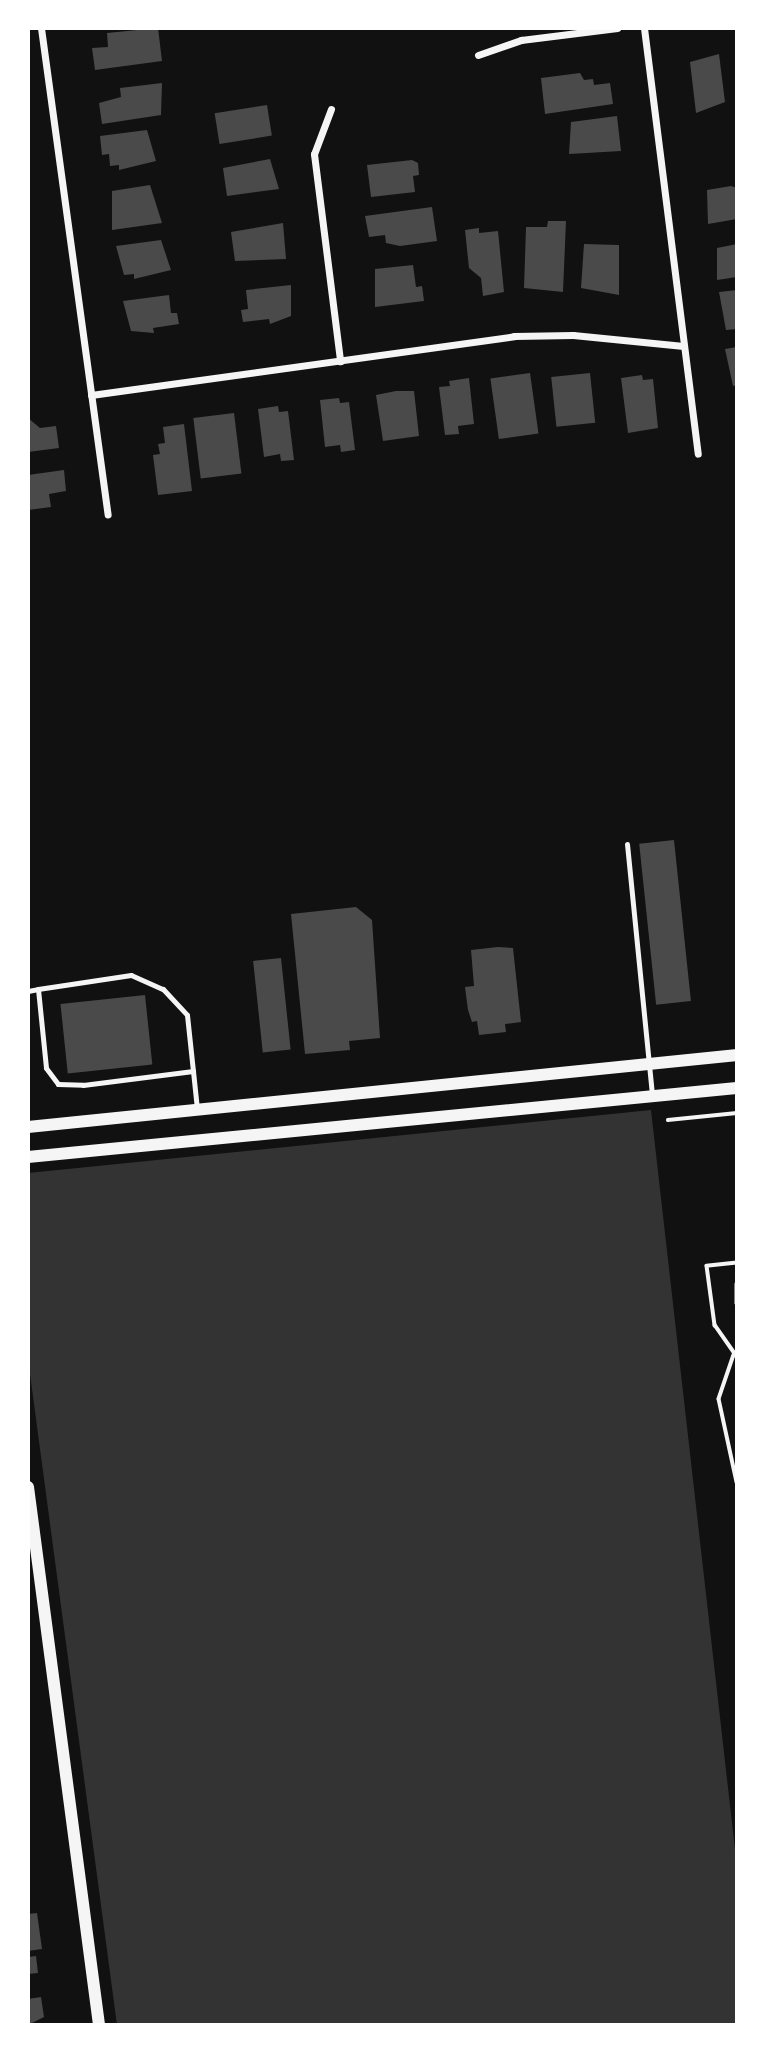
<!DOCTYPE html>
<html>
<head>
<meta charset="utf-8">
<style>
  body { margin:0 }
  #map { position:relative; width:765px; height:2053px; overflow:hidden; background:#111; font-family:"PT Sans Narrow",sans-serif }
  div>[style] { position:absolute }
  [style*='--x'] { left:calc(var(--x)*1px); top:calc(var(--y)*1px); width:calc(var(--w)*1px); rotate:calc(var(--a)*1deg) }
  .water>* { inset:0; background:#333 }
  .building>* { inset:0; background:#4a4a4a; transform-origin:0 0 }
  .path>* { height:3.5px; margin:-1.75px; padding:0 1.75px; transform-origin:1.75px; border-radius:1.75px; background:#f5f5f5 }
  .service>* { height:5px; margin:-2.5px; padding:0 2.5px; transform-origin:2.5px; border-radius:2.5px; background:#f5f5f5 }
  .minor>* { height:7px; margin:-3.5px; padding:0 3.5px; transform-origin:3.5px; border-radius:3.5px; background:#f5f5f5 }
  .tertiary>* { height:12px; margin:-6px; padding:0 6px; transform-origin:6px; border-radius:6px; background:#f5f5f5 }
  span { translate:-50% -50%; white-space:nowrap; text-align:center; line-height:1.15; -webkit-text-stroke:5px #fff; paint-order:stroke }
  .frame { position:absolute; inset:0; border:30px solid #fff; pointer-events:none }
</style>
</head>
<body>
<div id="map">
  <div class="water">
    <i style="clip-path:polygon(651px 1110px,737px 1867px,737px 2025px,117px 2025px,28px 1359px,28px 1173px)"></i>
  </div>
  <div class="building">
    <i style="clip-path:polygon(158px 28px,162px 61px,95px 70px,92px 48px,108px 47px,107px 33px)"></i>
    <i style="clip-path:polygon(719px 54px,725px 102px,696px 113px,690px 62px)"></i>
    <i style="clip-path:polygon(580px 73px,584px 80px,593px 79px,594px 85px,610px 83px,613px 104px,545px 114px,541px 78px)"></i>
    <i style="clip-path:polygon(162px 83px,161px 115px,102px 124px,99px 103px,121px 97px,120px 88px)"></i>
    <i style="left:267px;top:105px;width:31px;height:53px;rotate:81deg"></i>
    <i style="clip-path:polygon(617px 116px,621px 151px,569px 154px,571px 122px)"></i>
    <i style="clip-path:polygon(147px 130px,156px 161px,119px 170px,119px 165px,110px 166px,109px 154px,102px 155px,100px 136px)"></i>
    <i style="clip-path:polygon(270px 159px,279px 189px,227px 196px,223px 168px)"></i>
    <i style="clip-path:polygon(412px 160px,418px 163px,419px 175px,413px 176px,415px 192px,371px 197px,367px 165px)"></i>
    <i style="clip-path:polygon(150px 185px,162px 223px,112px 230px,112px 191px)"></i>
    <i style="clip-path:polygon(731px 186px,737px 188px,737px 219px,708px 224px,707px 190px)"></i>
    <i style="clip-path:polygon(432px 207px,437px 241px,400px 246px,386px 243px,385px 235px,369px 237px,365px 216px)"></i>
    <i style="clip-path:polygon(548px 221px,566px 221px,563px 292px,524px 288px,526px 227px,547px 227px)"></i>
    <i style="clip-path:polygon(283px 223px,286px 259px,235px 261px,231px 232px)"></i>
    <i style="clip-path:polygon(479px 228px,479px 233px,498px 231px,504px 292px,483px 296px,481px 278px,469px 268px,465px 230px)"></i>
    <i style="clip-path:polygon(161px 240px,171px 270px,134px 279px,134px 274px,124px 275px,116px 246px)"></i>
    <i style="clip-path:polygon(584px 244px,619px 245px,619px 295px,581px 288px)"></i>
    <i style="clip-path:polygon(737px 244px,737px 277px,717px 280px,717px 248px)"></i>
    <i style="clip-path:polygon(413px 265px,416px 287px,422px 286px,424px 301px,375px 307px,375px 269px)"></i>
    <i style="clip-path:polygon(291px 285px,291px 316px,270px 324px,269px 319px,243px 322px,241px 310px,248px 309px,246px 290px)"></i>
    <i style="clip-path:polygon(737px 290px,737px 329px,726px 330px,719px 292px)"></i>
    <i style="clip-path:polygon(169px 295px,171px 313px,177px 313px,179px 324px,153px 328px,154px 333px,131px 331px,123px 301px)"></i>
    <i style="clip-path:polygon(737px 347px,737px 385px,733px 386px,725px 349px)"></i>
    <i style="left:530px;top:373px;width:61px;height:40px;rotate:82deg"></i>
    <i style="left:590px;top:373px;width:50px;height:39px;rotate:84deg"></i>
    <i style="clip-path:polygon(642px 375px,643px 380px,653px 379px,658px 428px,628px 433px,621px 378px)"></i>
    <i style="clip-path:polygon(469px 378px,474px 424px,458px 426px,459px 434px,445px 435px,439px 387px,450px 386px,449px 381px)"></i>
    <i style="clip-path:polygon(396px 391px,414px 391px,419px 436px,383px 441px,376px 395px)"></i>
    <i style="clip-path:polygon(339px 398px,340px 403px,349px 402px,355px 450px,341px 452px,340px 445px,325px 447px,320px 400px)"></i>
    <i style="clip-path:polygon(278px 406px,279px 412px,288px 411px,294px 460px,281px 461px,280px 454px,264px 457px,258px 409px)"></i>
    <i style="left:234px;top:413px;width:61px;height:41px;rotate:83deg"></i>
    <i style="clip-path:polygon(28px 418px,40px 428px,56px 426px,59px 448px,28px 452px)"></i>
    <i style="clip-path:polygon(184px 424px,192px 491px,158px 495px,153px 455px,160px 454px,158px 444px,165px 443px,163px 427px)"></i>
    <i style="clip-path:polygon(64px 470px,66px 491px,49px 494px,51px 507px,28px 510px,28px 475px)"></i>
    <i style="left:674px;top:840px;width:162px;height:35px;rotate:84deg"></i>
    <i style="clip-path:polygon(356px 907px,372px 920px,380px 1038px,349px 1041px,350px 1050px,305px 1054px,291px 914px)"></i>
    <i style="clip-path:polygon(498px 947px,513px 948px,521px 1022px,505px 1024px,506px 1032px,479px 1035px,477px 1021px,472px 1022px,468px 1010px,465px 987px,474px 986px,471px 950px)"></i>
    <i style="left:281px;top:958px;width:92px;height:28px;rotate:84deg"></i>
    <i style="left:145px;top:995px;width:70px;height:85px;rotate:84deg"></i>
    <i style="clip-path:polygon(37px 1913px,42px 1949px,28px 1951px,28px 1914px)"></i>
    <i style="clip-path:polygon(36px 1956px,38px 1973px,28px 1974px,28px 1957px)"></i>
    <i style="clip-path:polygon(41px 1997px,44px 2017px,28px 2025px,28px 1999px)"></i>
  </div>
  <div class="path">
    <i style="--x:668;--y:1120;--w:69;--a:-5.8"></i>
    <i style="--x:737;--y:1263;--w:30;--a:174"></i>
    <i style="--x:707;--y:1266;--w:60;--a:82.3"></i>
    <i style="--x:715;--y:1325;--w:39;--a:55"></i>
    <i style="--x:737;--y:1284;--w:19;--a:90"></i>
    <i style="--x:734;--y:1355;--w:46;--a:108.8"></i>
    <i style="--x:719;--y:1399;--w:85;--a:77.8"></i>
  </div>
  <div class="service">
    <i style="--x:627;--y:844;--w:252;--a:84.3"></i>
    <i style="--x:38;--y:989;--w:94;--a:-8.6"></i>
    <i style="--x:131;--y:975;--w:35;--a:24"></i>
    <i style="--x:163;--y:989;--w:35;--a:47"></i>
    <i style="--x:187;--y:1015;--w:56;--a:83.9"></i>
    <i style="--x:28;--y:991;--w:10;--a:-11"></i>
    <i style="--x:38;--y:989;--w:79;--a:84.2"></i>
    <i style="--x:46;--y:1068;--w:20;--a:53"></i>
    <i style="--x:58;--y:1084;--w:25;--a:2"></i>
    <i style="--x:83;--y:1085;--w:111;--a:-7.3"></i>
    <i style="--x:193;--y:1071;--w:38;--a:84"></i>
  </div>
  <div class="minor">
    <i style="--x:41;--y:28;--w:491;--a:82.2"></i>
    <i style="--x:644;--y:28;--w:429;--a:82.8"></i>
    <i style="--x:478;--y:55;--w:46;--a:-19.2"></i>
    <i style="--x:521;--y:40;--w:97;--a:-7.1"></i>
    <i style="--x:331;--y:109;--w:48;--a:110.7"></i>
    <i style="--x:314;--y:154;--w:209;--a:82.8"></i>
    <i style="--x:91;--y:395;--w:427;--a:-7.9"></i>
    <i style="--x:514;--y:336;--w:59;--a:-1"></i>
    <i style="--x:573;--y:335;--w:111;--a:5.7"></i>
  </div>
  <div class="tertiary">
    <i style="--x:28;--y:1127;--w:713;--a:-5.8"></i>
    <i style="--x:28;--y:1157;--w:712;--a:-5.56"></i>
    <i style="--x:28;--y:1487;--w:543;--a:82.48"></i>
  </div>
  <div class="frame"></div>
</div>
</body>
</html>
